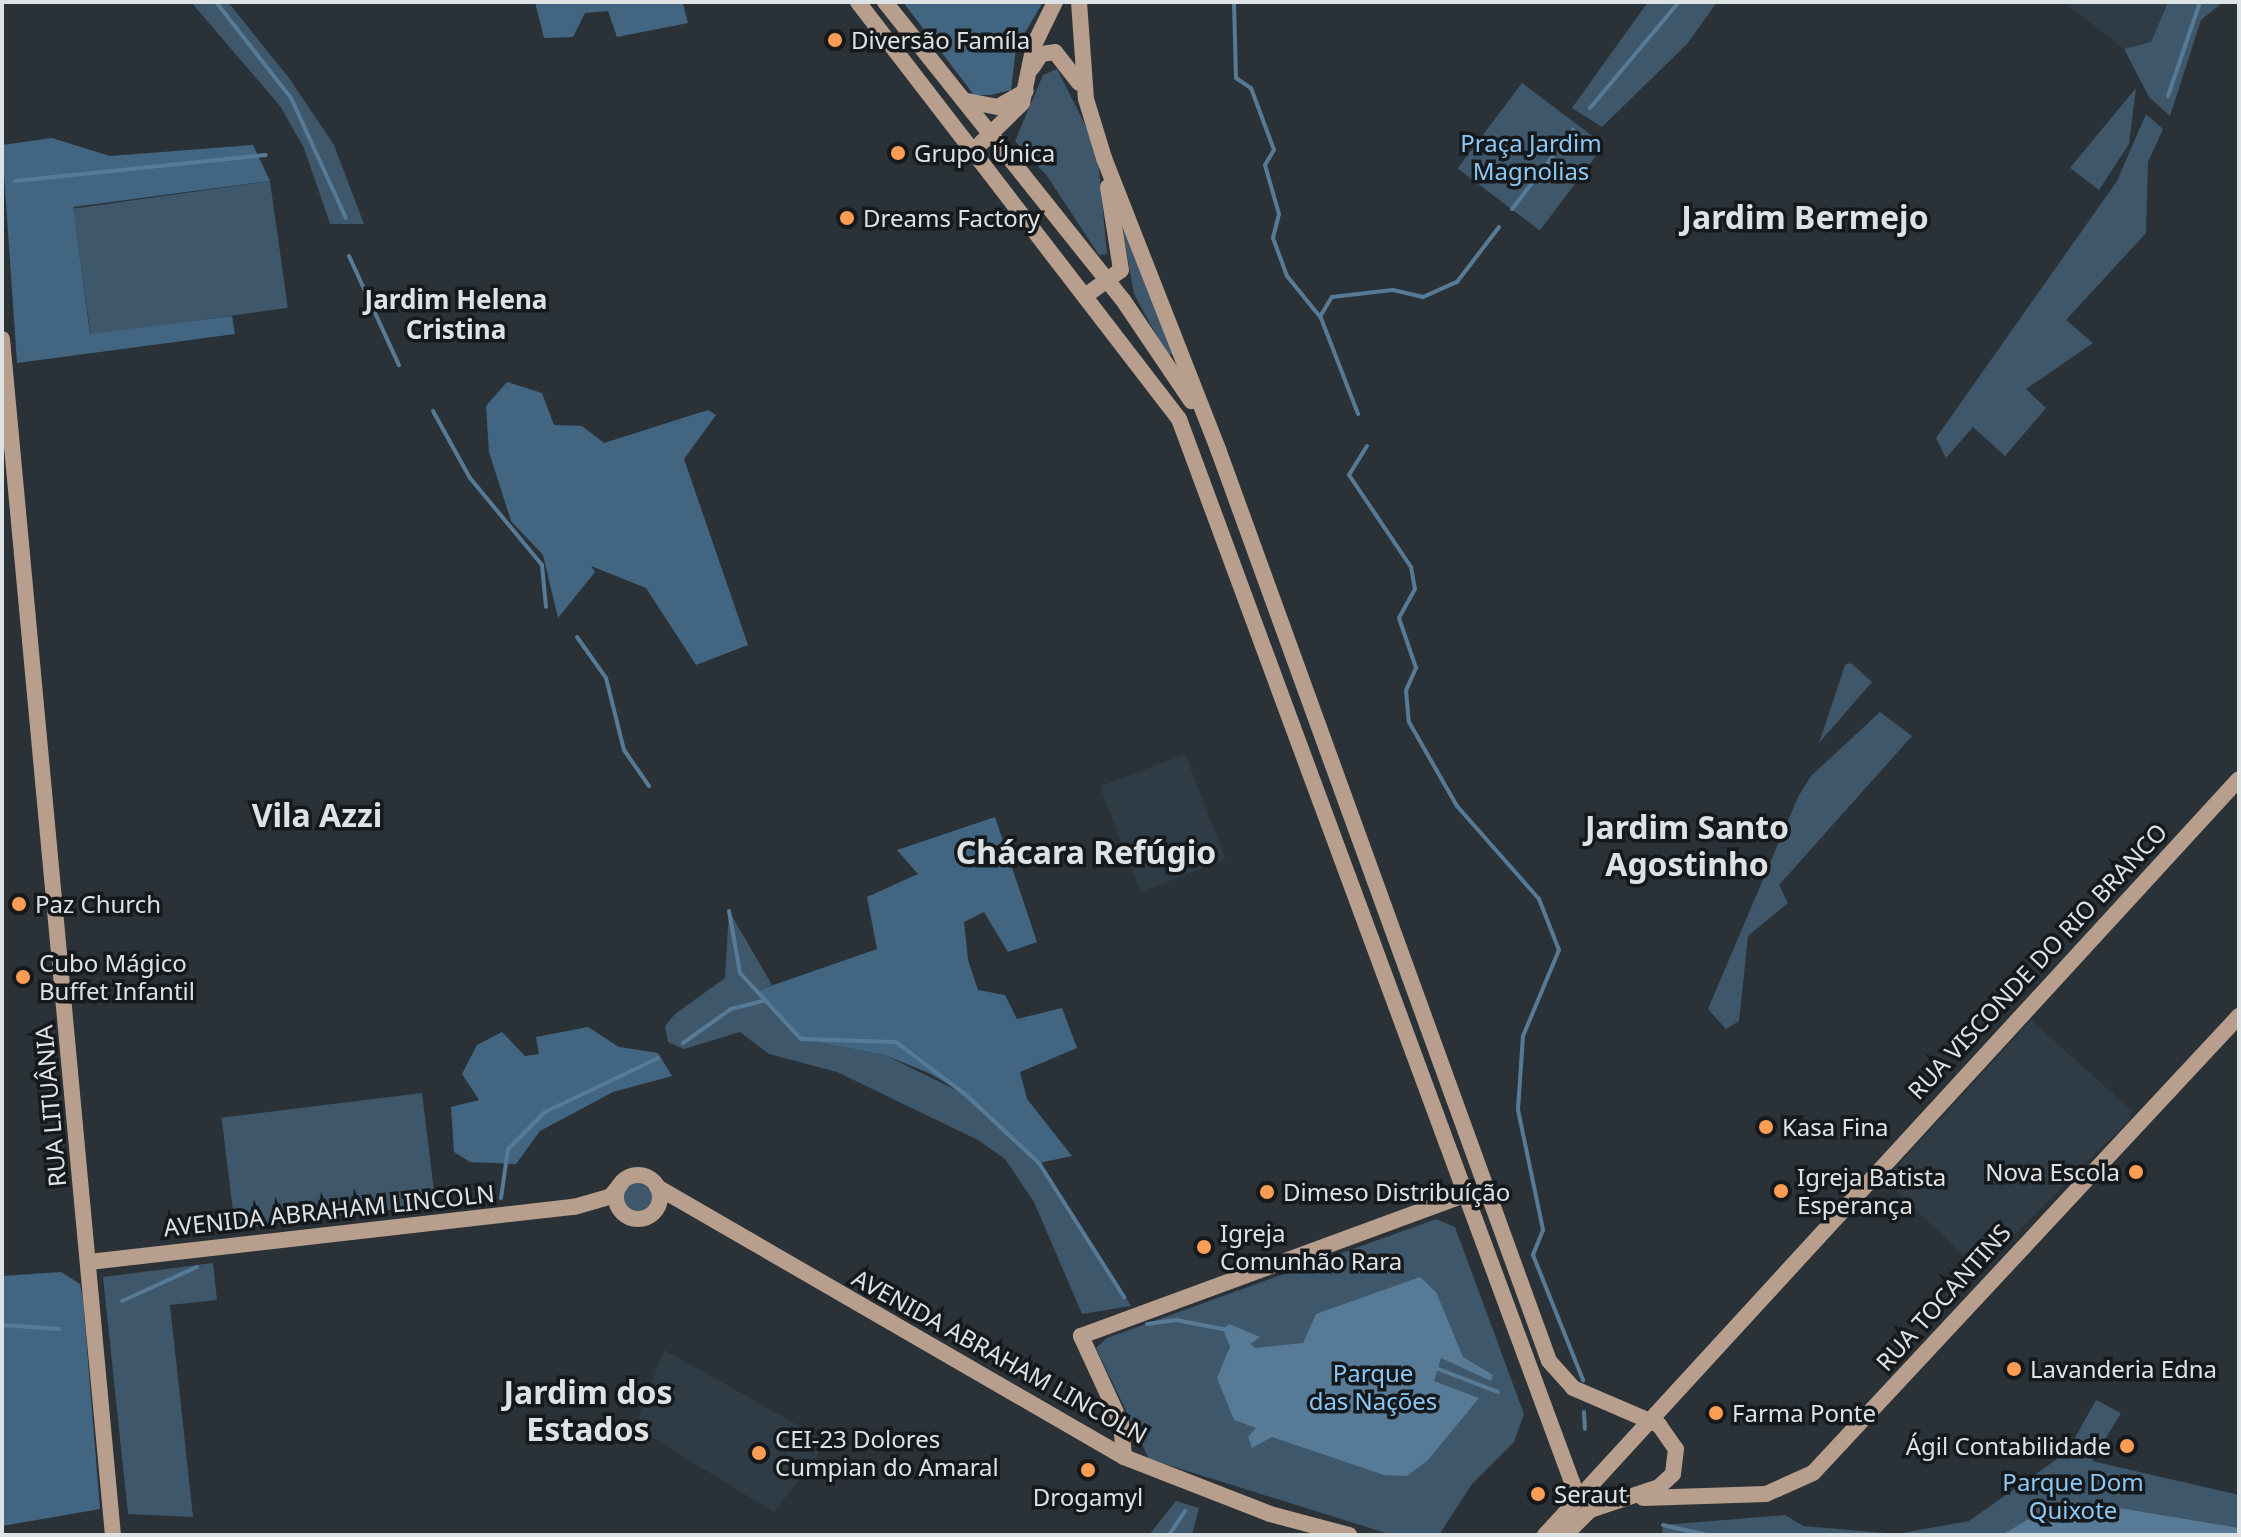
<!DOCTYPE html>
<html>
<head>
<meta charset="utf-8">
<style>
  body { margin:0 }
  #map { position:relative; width:2241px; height:1537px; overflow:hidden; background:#2a3238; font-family:"Noto Sans",sans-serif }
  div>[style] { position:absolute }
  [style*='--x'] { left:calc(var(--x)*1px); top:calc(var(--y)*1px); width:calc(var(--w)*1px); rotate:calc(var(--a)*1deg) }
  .built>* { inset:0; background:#2f3c46; transform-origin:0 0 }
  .green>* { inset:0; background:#3e576b; transform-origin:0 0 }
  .round { border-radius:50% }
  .forest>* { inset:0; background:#426681 }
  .water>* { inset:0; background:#577b97 }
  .stream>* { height:4px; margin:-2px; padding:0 2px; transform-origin:2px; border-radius:2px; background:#577b97 }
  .secondary>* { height:16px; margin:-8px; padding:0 8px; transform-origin:8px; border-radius:8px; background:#b89e8c }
  .secondary>.ring { margin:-8px; padding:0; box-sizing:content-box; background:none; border:16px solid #b89e8c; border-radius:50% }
  .dots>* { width:22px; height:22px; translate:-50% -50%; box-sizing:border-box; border:4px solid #16191c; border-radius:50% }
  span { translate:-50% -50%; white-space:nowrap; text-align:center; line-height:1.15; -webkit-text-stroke:7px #16191c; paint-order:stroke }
  .poi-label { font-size:24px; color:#dde2e5 }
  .left { translate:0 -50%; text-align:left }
  .right { translate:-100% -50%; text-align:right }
  .park-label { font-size:24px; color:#8bc8f5 }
  .street-label { font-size:24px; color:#dde2e5 }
  .neighbourhood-label { font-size:26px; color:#dde2e5; font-weight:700 }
  .district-label { font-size:32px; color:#dde2e5; font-weight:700 }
  .frame { position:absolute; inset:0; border:4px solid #dde2e5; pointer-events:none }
</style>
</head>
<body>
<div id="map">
  <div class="built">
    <i style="clip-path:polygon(2064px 2px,2168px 2px,2151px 42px,2124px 49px)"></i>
    <i style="left:1185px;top:754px;width:113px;height:91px;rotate:69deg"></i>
    <i style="clip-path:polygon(2031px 1020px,2131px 1110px,2129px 1120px,1979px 1270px,1891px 1186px,1890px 1174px)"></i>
    <i style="clip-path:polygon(664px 1350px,828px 1442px,774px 1512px,635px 1427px)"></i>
  </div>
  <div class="green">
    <i style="clip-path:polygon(191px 2px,228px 2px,289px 78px,334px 145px,364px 224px,330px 224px,304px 148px,280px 106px)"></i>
    <i style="clip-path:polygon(1648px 2px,1717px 2px,1687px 44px,1602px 127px,1572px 108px)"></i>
    <i style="clip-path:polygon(2168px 2px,2223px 2px,2201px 20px,2170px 116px,2149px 97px,2124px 49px,2151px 42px)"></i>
    <i style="clip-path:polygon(1057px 69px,1097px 148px,1107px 254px,1099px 255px,1047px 176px,1015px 141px,1043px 75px)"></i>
    <i style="left:1522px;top:83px;width:103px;height:107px;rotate:37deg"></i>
    <i style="clip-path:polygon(2136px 88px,2129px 144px,2099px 190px,2070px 168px)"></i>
    <i style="clip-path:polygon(2146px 114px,2163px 129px,2148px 162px,2146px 233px,2066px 320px,2093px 343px,2026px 389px,2046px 408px,2005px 456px,1973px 427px,1946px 458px,1936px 438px,2117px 181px)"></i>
    <i style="left:270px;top:181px;width:128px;height:199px;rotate:82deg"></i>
    <i style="clip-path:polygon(1122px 225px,1174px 355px,1166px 353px,1134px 294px)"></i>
    <i style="clip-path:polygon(1851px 663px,1872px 682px,1819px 743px,1845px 665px)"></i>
    <i style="clip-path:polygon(1880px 712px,1912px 736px,1779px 885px,1788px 903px,1748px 936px,1739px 1021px,1726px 1029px,1708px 1009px,1798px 797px,1811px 776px)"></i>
    <i style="clip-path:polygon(729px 911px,772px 985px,756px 991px,812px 1041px,885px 1055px,966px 1095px,1039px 1163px,1131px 1306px,1082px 1314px,1034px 1202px,1005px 1159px,978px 1140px,837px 1072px,769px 1054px,740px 1032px,684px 1049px,668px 1042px,665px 1026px,675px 1014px,725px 978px)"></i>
    <i style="left:422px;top:1093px;width:112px;height:202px;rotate:83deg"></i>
    <i class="round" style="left:623px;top:1182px;width:30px;height:30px"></i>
    <i style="clip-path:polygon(1436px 1219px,1455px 1227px,1524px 1414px,1514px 1442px,1472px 1484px,1439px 1535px,1392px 1535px,1149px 1459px,1096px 1348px,1107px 1338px)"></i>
    <i style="clip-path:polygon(213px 1263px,217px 1300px,170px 1305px,193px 1517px,128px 1514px,103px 1277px)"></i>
    <i style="clip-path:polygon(2096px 1400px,2121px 1413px,2092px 1461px,2239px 1495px,2239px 1535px,1662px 1535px,1663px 1525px,1785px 1515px,1803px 1526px,1897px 1534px,1969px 1521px,2067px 1452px)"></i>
    <i style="clip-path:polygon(1176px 1501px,1199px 1508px,1192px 1535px,1149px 1535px)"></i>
  </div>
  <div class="forest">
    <i style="clip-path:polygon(535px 2px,683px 4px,688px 23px,617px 37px,608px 11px,585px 13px,573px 37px,544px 38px)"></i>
    <i style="clip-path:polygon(903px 2px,1043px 2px,1016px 48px,1011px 90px,991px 95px,974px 95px)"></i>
    <i style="clip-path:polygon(52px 138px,110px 156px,253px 145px,270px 181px,73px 207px,90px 334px,232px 316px,235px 334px,17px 363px,2px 145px)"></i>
    <i style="clip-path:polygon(507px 382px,542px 393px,554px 425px,582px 426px,604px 443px,708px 410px,716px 415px,684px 459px,748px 645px,696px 665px,646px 588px,591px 566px,595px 572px,558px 618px,543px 555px,511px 521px,489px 452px,486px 406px)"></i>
    <i style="clip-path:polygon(995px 817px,1037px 942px,1008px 952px,984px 912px,964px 922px,968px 960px,978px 990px,1005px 995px,1017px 1019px,1062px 1008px,1077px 1048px,1020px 1072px,1027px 1099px,1072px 1156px,1039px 1163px,966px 1095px,931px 1074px,885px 1055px,801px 1039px,756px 991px,877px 949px,867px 897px,918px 874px,897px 850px)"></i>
    <i style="clip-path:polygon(588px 1027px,619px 1047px,658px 1053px,672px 1076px,613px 1092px,540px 1131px,516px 1164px,470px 1162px,454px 1152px,451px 1107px,479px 1100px,462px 1074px,477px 1045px,502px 1032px,525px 1056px,539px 1054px,536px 1037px)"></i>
    <i style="clip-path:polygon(61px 1272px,80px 1284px,83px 1300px,100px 1509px,2px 1526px,2px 1276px)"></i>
  </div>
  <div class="water">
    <i style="clip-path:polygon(1420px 1277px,1436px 1292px,1463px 1357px,1493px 1375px,1491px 1381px,1441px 1358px,1434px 1381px,1479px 1398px,1428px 1460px,1407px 1476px,1384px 1475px,1272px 1437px,1252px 1448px,1248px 1437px,1256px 1428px,1234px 1420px,1217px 1378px,1230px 1347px,1223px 1329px,1229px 1324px,1260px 1337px,1250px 1344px,1255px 1348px,1303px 1343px,1316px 1314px)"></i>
    <i style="clip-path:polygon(2083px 1502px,2239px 1528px,2239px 1535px,2002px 1535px,2051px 1506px)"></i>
  </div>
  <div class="stream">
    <i style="--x:216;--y:2;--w:122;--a:52"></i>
    <i style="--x:291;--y:98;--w:132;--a:65.4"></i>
    <i style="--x:1234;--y:2;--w:76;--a:88.5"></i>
    <i style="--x:1236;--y:78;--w:18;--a:34"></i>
    <i style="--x:1251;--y:88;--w:66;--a:69.6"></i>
    <i style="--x:1274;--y:150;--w:17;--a:121"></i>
    <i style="--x:1265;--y:165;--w:51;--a:74.1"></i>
    <i style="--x:1279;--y:214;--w:25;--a:104"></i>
    <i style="--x:1273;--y:238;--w:40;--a:69.8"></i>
    <i style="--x:1287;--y:276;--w:54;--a:51"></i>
    <i style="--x:1321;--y:318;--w:103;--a:68.9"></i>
    <i style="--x:2168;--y:96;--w:99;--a:-71.2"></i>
    <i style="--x:1590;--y:108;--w:138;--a:-50"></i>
    <i style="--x:15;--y:181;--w:252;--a:-5.9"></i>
    <i style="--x:1512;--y:209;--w:100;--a:-52.3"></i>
    <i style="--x:349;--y:256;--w:120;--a:65.4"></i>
    <i style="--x:1321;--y:315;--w:21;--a:-59"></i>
    <i style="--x:1332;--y:297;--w:61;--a:-6.5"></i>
    <i style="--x:1393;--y:290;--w:31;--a:13"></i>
    <i style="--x:1423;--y:297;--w:37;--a:-24"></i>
    <i style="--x:1457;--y:282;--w:69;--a:-52.6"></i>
    <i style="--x:433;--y:411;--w:77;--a:61.1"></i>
    <i style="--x:470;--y:478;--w:113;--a:50.4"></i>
    <i style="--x:542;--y:565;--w:42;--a:84.6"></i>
    <i style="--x:1367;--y:446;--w:34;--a:122"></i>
    <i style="--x:1349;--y:475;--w:111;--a:56"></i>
    <i style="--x:1411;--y:567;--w:22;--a:80"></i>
    <i style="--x:1415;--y:589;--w:33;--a:119"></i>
    <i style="--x:1399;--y:618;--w:53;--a:71.2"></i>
    <i style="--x:1416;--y:668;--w:24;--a:114"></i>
    <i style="--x:1406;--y:690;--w:32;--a:85"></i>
    <i style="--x:1409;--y:722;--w:97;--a:60.3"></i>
    <i style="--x:1457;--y:806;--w:124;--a:48.6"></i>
    <i style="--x:1539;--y:899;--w:55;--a:68.6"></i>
    <i style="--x:1559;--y:950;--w:93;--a:112.7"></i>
    <i style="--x:1523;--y:1036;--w:74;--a:93.9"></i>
    <i style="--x:1518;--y:1110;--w:123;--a:78.2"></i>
    <i style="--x:1543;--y:1230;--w:27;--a:112"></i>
    <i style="--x:1533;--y:1255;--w:135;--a:68.2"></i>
    <i style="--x:577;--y:637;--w:50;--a:54.7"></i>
    <i style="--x:606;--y:678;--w:74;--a:76"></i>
    <i style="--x:624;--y:750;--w:44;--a:55.2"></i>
    <i style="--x:729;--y:911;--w:63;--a:79.9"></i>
    <i style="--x:740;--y:973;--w:90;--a:47.3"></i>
    <i style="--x:801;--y:1039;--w:95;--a:1.8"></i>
    <i style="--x:896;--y:1042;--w:88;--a:37.1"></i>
    <i style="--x:966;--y:1095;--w:100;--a:43"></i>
    <i style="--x:1039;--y:1163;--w:159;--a:57.6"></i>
    <i style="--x:683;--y:1043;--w:59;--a:-35.3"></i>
    <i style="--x:731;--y:1009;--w:34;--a:-14"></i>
    <i style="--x:501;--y:1198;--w:49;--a:-81.9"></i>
    <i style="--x:508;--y:1149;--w:52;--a:-45"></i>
    <i style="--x:545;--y:1112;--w:125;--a:-25.5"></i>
    <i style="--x:122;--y:1301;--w:82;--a:-24.4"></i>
    <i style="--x:1147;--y:1324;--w:29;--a:-8"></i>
    <i style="--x:1176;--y:1320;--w:48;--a:10.8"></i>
    <i style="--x:2;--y:1325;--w:57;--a:4"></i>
    <i style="--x:1438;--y:1369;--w:64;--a:21"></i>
    <i style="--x:1584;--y:1412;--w:17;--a:87"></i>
    <i style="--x:1663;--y:1525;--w:45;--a:12.8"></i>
    <i style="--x:1169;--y:1535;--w:29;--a:-56"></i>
  </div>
  <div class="secondary">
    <i style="--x:858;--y:2;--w:526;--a:52.41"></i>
    <i style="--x:1179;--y:419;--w:1145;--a:69.71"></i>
    <i style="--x:885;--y:2;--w:381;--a:51.4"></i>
    <i style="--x:1123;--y:300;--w:122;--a:56"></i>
    <i style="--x:1079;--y:2;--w:97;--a:85.9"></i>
    <i style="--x:1086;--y:99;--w:62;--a:73"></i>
    <i style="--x:1104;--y:158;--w:313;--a:68.6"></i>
    <i style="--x:1218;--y:449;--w:970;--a:70.05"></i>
    <i style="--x:1549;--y:1361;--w:36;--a:48"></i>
    <i style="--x:1573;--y:1388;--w:94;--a:23.3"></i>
    <i style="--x:1659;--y:1425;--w:29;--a:55"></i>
    <i style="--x:1676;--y:1449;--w:25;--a:97"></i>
    <i style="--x:1673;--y:1474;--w:19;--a:137"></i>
    <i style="--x:1659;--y:1487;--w:73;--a:161.6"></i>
    <i style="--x:1590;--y:1510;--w:35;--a:135"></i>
    <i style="--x:1032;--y:68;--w:17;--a:-57"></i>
    <i style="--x:1041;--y:54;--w:14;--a:-8"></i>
    <i style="--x:1055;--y:52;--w:39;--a:52"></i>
    <i style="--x:967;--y:101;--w:32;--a:11"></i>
    <i style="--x:998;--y:107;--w:32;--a:-30"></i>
    <i style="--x:973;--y:151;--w:69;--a:-44.4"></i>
    <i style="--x:1022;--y:103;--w:59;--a:-78.3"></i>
    <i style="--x:1034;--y:45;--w:48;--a:-64"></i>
    <i style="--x:1085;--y:296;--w:44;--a:-35.8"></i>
    <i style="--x:1121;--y:270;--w:84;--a:-98.9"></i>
    <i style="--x:2;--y:339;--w:1201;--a:84.7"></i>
    <i class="ring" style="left:616px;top:1175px;width:28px;height:28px"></i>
    <i style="--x:657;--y:1187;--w:539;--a:30.03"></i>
    <i style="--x:1124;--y:1457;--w:157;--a:21.3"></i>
    <i style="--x:1270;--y:1514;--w:82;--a:14.9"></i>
    <i style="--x:89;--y:1262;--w:488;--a:-6.5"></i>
    <i style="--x:574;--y:1207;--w:37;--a:-16"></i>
    <i style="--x:610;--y:1197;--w:16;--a:-50"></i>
    <i style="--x:1124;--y:1457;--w:34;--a:-95"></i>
    <i style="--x:1121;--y:1423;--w:96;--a:-114.7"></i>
    <i style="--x:1081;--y:1336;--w:410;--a:-20.2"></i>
    <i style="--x:1643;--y:1498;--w:123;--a:-1.9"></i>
    <i style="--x:1766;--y:1494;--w:51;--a:-24.1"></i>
    <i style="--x:1813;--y:1473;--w:625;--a:-47.01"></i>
    <i style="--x:1545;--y:1535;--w:1026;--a:-47.45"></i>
  </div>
  <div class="dots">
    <i style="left:835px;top:40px;background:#fd9d54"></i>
    <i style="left:898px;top:153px;background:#fd9d54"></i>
    <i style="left:847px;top:218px;background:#fd9d54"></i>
    <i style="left:19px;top:904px;background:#fd9d54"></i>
    <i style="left:23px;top:977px;background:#fd9d54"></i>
    <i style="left:1766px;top:1127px;background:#fd9d54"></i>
    <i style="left:2136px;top:1172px;background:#fd9d54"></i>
    <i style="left:1781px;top:1191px;background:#fd9d54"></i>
    <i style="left:1267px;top:1192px;background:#fd9d54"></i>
    <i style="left:1204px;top:1247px;background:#fd9d54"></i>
    <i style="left:2014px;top:1369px;background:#fd9d54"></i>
    <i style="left:1716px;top:1413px;background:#fd9d54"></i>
    <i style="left:2127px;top:1446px;background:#fd9d54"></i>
    <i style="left:759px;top:1453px;background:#fd9d54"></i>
    <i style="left:1088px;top:1470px;background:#fd9d54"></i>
    <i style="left:1538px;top:1494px;background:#fd9d54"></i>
  </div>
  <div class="poi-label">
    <span class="left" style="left:851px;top:40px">Diversão Famíla</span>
    <span class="left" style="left:914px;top:153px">Grupo Única</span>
    <span class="left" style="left:863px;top:218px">Dreams Factory</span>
    <span class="left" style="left:35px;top:904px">Paz Church</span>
    <span class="left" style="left:39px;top:977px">Cubo Mágico<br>Buffet Infantil</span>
    <span class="left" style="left:1782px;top:1127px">Kasa Fina</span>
    <span class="right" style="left:2120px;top:1172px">Nova Escola</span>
    <span class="left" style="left:1797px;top:1191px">Igreja Batista<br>Esperança</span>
    <span class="left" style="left:1283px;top:1192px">Dimeso Distribuíção</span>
    <span class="left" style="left:1220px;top:1247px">Igreja<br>Comunhão Rara</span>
    <span class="left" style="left:2030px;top:1369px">Lavanderia Edna</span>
    <span class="left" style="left:1732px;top:1413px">Farma Ponte</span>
    <span class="left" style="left:775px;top:1453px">CEI-23 Dolores<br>Cumpian do Amaral</span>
    <span class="right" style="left:2111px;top:1446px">Ágil Contabilidade</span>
    <span class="left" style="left:1554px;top:1494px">Seraut</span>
    <span style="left:1088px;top:1497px">Drogamyl</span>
  </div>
  <div class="park-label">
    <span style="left:1531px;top:157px">Praça Jardim<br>Magnolias</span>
    <span style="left:1373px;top:1387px">Parque<br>das Nações</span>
    <span style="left:2073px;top:1496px">Parque Dom<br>Quixote</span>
  </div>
  <div class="street-label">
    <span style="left:2037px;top:961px;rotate:-47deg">RUA VISCONDE DO RIO BRANCO</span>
    <span style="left:50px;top:1106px;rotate:-95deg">RUA LITUÂNIA</span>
    <span style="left:329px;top:1210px;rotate:-6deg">AVENIDA ABRAHAM LINCOLN</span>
    <span style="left:1943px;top:1297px;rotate:-48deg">RUA TOCANTINS</span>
    <span style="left:1000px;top:1356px;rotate:29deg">AVENIDA ABRAHAM LINCOLN</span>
  </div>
  <div class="neighbourhood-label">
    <span style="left:456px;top:315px">Jardim Helena<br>Cristina</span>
  </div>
  <div class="district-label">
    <span style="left:1805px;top:217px">Jardim Bermejo</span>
    <span style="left:317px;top:815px">Vila Azzi</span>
    <span style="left:1687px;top:846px">Jardim Santo<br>Agostinho</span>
    <span style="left:1086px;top:852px">Chácara Refúgio</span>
    <span style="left:588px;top:1411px">Jardim dos<br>Estados</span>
  </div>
  <div class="frame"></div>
</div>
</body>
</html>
